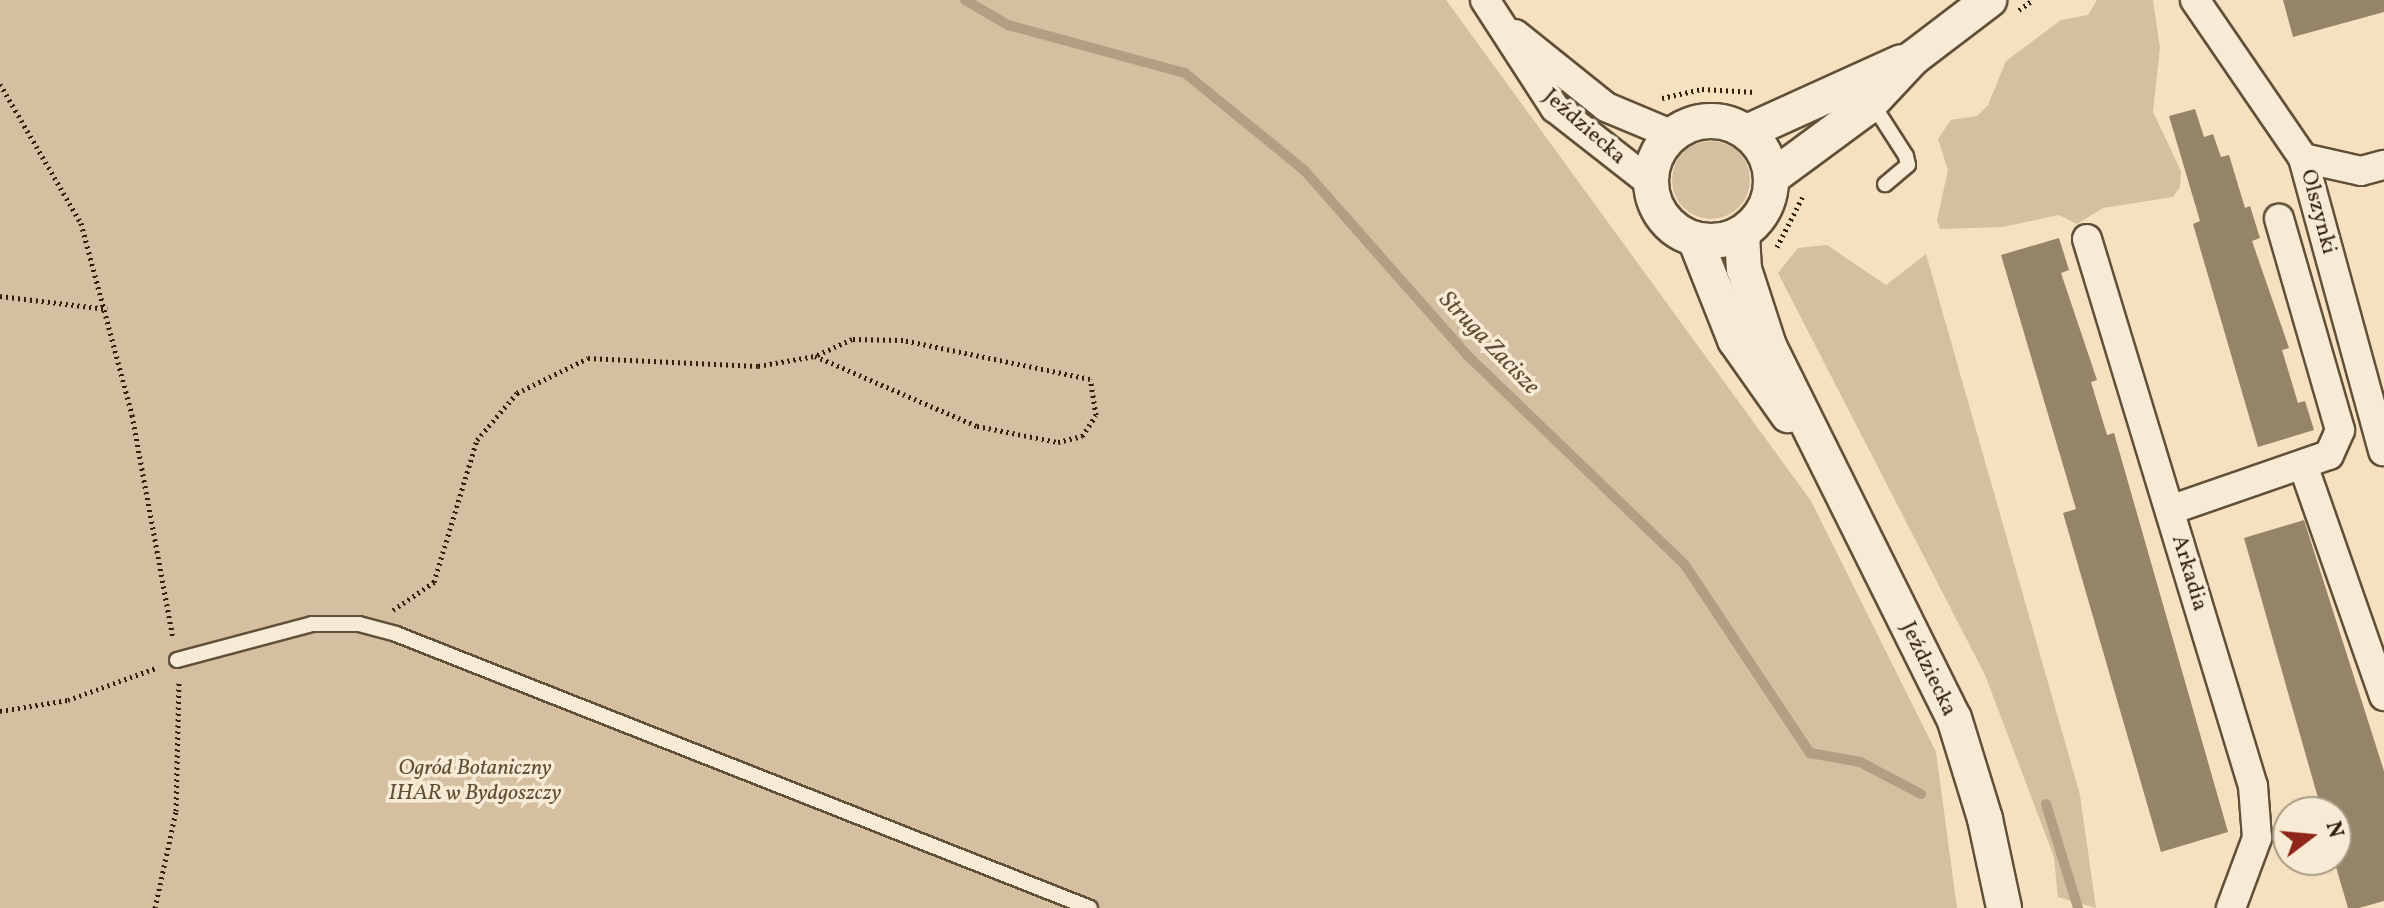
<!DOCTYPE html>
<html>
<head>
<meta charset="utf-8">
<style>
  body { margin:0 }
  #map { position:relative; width:2384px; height:908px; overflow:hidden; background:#f5e0bf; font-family:Vollkorn,serif }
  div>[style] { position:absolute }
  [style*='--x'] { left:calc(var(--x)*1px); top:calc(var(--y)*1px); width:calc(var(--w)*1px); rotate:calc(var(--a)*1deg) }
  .green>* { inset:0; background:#d4bfa0 }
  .round { border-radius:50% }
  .stream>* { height:10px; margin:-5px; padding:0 5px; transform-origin:5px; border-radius:5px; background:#b29f82 }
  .building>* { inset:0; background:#968469 }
  .path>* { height:5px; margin-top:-2.5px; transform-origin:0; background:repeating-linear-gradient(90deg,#30200b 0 2px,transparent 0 6px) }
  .roads { filter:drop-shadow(2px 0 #615038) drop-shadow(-2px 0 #615038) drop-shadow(0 2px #615038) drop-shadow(0 -2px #615038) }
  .service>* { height:14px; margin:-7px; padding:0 7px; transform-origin:7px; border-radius:7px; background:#f8ebd5 }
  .minor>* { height:28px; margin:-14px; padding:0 14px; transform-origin:14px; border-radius:14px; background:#f8ebd5 }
  .tertiary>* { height:34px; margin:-17px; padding:0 17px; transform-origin:17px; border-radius:17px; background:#f8ebd5 }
  .tertiary>.ring { margin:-17px; padding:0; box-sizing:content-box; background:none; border:34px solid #f8ebd5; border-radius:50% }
  span { translate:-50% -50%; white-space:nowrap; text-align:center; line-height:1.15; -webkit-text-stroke:7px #f8ebd5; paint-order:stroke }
  .street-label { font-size:22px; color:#30200b }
  .park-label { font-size:22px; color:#615038; font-style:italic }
  .water-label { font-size:24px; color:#5e4c35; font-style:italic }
  .north { position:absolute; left:2272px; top:796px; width:80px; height:80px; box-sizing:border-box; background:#f8ebd5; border:2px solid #a89a84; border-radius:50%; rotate:74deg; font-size:22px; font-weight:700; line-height:32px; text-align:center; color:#30200b }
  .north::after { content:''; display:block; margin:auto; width:28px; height:36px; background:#8f2418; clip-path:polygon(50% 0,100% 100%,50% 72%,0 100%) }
</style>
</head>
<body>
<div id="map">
  <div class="green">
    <i style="clip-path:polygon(0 0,1446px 0,1811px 501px,1936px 752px,1957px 908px,0 908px)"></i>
    <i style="clip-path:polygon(2097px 0,2153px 0,2160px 48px,2153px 112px,2181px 171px,2180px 187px,2173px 197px,2103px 208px,2077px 224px,2059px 215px,2003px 227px,1940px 229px,1937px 220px,1948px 170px,1938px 139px,1951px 120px,1977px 116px,1988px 105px,2006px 61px,2061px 20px,2088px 15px)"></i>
    <i class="round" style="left:1672px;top:141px;width:78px;height:78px"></i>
    <i style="clip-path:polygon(1827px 245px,1886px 285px,1926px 254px,2080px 795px,2096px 908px,2058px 897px,2054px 857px,1985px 675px,1778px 273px,1798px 248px)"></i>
  </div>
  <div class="stream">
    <i style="--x:965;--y:0;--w:50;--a:30.2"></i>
    <i style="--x:1008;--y:25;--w:183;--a:15.2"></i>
    <i style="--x:1185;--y:73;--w:154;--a:39.2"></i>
    <i style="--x:1304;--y:170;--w:247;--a:48.6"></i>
    <i style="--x:1467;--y:355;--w:303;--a:43.9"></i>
    <i style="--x:1685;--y:565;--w:226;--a:56.4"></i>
    <i style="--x:1810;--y:753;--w:51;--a:10.2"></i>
    <i style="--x:1860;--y:762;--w:69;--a:27.7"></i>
    <i style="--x:2046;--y:804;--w:109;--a:72.9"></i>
  </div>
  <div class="building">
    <i style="clip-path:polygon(2283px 0,2384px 0,2384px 12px,2293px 37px)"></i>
    <i style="clip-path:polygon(2195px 109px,2204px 137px,2213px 134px,2221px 157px,2229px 155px,2245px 208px,2250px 206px,2260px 238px,2252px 241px,2289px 348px,2282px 350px,2298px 403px,2305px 401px,2314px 430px,2258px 447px,2193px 224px,2200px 221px,2169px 116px)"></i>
    <i style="clip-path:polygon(2059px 238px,2069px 270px,2061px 273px,2097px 380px,2091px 382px,2107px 435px,2114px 433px,2228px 832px,2161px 852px,2063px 513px,2076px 509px,2001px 255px)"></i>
    <i style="clip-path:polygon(2304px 520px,2384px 771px,2384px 901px,2359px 908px,2348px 908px,2336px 867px,2336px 812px,2322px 812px,2244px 538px)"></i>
  </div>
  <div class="path">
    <i style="--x:2019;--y:10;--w:17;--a:-36"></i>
    <i style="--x:0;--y:84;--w:161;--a:59.8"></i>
    <i style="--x:81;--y:223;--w:199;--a:75.1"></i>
    <i style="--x:132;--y:415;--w:227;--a:79.6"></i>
    <i style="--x:1662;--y:98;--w:41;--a:-12.7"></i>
    <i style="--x:1702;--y:89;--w:53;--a:3.2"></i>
    <i style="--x:1777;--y:247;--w:57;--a:-63"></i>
    <i style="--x:0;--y:296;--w:108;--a:6.9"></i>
    <i style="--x:393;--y:610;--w:50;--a:-34.3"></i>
    <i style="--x:434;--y:582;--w:148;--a:-73.2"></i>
    <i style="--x:477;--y:440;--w:62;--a:-49.6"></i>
    <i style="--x:517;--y:393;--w:79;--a:-26.2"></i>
    <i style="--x:588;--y:358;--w:170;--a:2.7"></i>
    <i style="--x:758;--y:366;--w:58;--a:-10"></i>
    <i style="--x:815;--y:356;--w:176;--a:23.4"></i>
    <i style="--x:977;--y:426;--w:83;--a:11.2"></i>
    <i style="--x:1058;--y:442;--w:25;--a:-14"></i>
    <i style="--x:1082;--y:436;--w:25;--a:-56"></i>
    <i style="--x:1096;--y:415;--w:36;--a:-99"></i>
    <i style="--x:1090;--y:379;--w:191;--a:-168.2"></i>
    <i style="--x:903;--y:340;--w:51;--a:-178.9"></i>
    <i style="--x:852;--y:339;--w:41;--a:155.3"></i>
    <i style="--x:0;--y:711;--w:69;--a:-9.2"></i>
    <i style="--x:68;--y:700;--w:94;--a:-20"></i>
    <i style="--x:155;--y:908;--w:99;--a:-77.8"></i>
    <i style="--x:176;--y:811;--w:131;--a:-88.7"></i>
  </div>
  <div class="roads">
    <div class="service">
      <i style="--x:1872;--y:103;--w:63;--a:57.3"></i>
      <i style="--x:1906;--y:156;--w:9;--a:77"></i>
      <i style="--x:1908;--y:165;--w:30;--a:140"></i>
      <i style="--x:177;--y:660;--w:140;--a:-14.9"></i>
      <i style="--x:312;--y:624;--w:47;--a:0"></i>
      <i style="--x:359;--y:624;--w:38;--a:15"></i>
      <i style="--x:396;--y:634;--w:746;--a:21.54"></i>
    </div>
    <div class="minor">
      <i style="--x:1485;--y:0;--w:129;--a:57.1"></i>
      <i style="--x:1555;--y:108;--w:122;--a:38"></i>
      <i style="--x:2195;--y:0;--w:191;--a:55.6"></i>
      <i style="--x:2303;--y:158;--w:304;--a:74.7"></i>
      <i style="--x:1515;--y:34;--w:117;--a:38.7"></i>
      <i style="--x:1606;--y:107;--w:73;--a:22.7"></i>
      <i style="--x:2303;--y:158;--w:59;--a:12.6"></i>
      <i style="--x:2361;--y:171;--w:24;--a:-15"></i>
      <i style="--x:2087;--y:239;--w:572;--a:73.12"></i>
      <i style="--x:2253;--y:786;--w:52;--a:85.6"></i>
      <i style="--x:2257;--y:838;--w:75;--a:110.4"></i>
      <i style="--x:2303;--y:465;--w:245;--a:70.7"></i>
      <i style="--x:2170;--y:510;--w:168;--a:-19.1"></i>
      <i style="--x:2329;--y:455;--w:27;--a:-66"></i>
      <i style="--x:2340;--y:430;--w:220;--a:-106.1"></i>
    </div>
    <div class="tertiary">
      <i class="ring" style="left:1651px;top:121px;width:86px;height:86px"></i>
      <i style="--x:1747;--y:132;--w:169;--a:-24.4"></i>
      <i style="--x:1771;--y:178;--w:118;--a:-36.4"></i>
      <i style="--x:1866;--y:108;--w:69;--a:-46.8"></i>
      <i style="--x:1913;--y:58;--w:96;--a:-37.3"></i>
      <i style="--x:1742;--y:233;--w:36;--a:87"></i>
      <i style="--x:1744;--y:269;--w:81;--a:72"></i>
      <i style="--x:1769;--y:346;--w:415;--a:63.6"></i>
      <i style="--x:1954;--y:718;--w:106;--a:72.9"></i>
      <i style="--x:1985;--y:819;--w:91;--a:77.9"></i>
      <i style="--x:1695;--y:239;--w:109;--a:68.4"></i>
      <i style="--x:1735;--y:340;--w:92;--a:54.8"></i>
    </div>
  </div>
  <div class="street-label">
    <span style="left:1584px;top:127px;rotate:41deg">Jeździecka</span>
    <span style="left:2318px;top:212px;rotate:75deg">Olszynki</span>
    <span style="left:2189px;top:573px;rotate:73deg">Arkadia</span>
    <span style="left:1928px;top:669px;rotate:64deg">Jeździecka</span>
  </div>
  <div class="park-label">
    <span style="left:475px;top:781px">Ogród Botaniczny<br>IHAR w Bydgoszczy</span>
  </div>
  <div class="water-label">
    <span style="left:1488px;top:344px;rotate:46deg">Struga Zacisze</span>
  </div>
  <div class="north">N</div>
</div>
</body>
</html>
